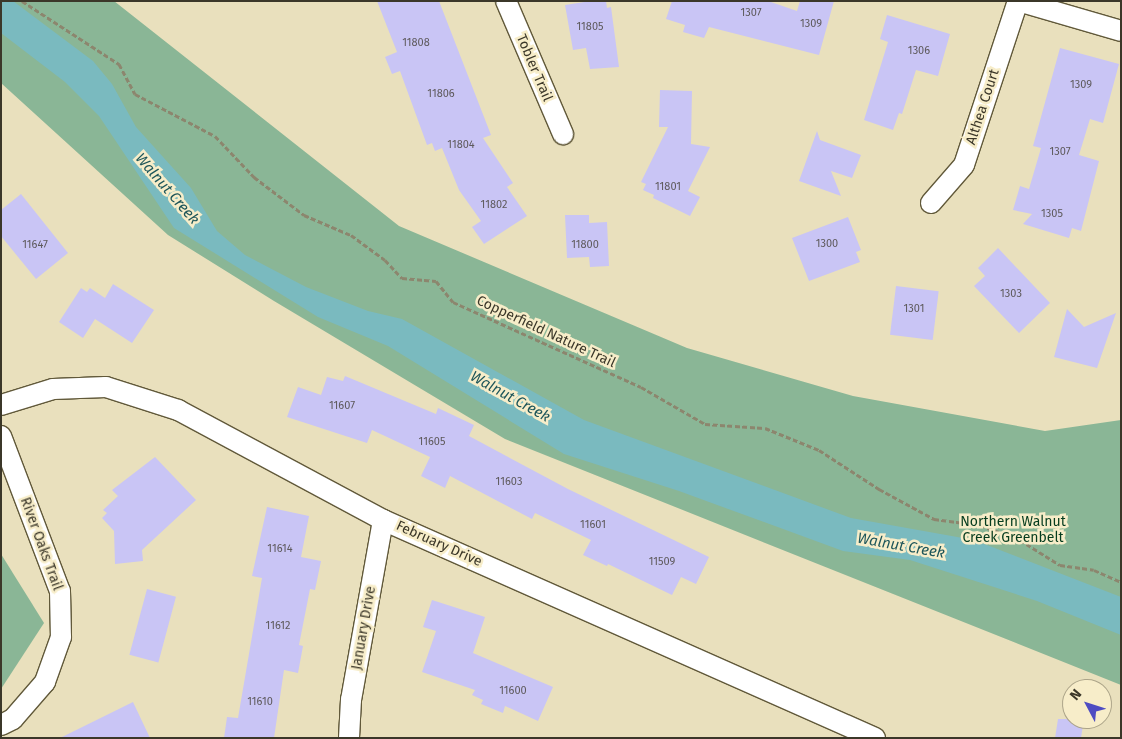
<!DOCTYPE html>
<html>
<head>
<meta charset="utf-8">
<style>
  body { margin:0 }
  #map { position:relative; width:1122px; height:739px; overflow:hidden; background:#e9e0bd; font-family:"Fira Sans",sans-serif }
  div>[style] { position:absolute }
  [style*='--x'] { left:calc(var(--x)*1px); top:calc(var(--y)*1px); width:calc(var(--w)*1px); rotate:calc(var(--a)*1deg) }
  .forest>* { inset:0; background:#8ab696 }
  .water>* { inset:0; background:#7ababf }
  .building>* { inset:0; background:#c9c5f5; transform-origin:0 0 }
  .path>* { height:3px; margin-top:-1.5px; transform-origin:0; background:repeating-linear-gradient(90deg,#8c866e 0 5px,transparent 0 7.5px) }
  .roads { filter:drop-shadow(1px 0 #61593a) drop-shadow(-1px 0 #61593a) drop-shadow(0 1px #61593a) drop-shadow(0 -1px #61593a) }
  .minor>* { height:20px; margin:-10px; padding:0 10px; transform-origin:10px; border-radius:10px; background:#fff }
  span { translate:-50% -50%; white-space:nowrap; text-align:center; line-height:1.15; -webkit-text-stroke:5px #f7edc9; paint-order:stroke }
  .number-label { font-size:11px; color:#5e5a5c }
  .number-label span { -webkit-text-stroke-width:0 }
  .street-label { font-size:14px; color:#3b3729 }
  .park-label { font-size:14px; color:#053c1e }
  .water-label { font-size:15px; color:#1e565a; font-style:italic }
  .frame { position:absolute; inset:0; border:2px solid #3b3729; pointer-events:none }
  .north { position:absolute; left:1062px; top:679px; width:50px; height:50px; box-sizing:border-box; background:#f7edc9; border:1px solid #aca489; border-radius:50%; rotate:310deg; font-size:14px; font-weight:700; line-height:20px; text-align:center; color:#3b3729 }
  .north::after { content:''; display:block; margin:auto; width:18px; height:22px; background:#4e4cc2; clip-path:polygon(50% 0,100% 100%,50% 72%,0 100%) }
</style>
</head>
<body>
<div id="map">
  <div class="forest">
    <i style="clip-path:polygon(1px 1px,114px 1px,399px 226px,687px 348px,853px 396px,1045px 431px,1121px 420px,1121px 685px,505px 439px,274px 301px,168px 235px,1px 83px)"></i>
    <i style="clip-path:polygon(1px 554px,44px 623px,1px 689px)"></i>
  </div>
  <div class="water">
    <i style="clip-path:polygon(1px 1px,13px 1px,93px 61px,112px 84px,136px 127px,191px 188px,217px 231px,245px 255px,306px 287px,368px 311px,402px 319px,584px 420px,851px 518px,974px 540px,1121px 597px,1121px 635px,1037px 601px,910px 560px,843px 551px,679px 491px,564px 454px,388px 346px,318px 317px,174px 228px,99px 116px,65px 82px,1px 33px)"></i>
  </div>
  <div class="building">
    <i style="clip-path:polygon(377px 1px,439px 1px,491px 135px,483px 138px,513px 183px,507px 187px,527px 216px,484px 244px,472px 227px,481px 221px,459px 190px,442px 148px,435px 151px,432px 143px,427px 145px,400px 71px,392px 74px,385px 57px,397px 52px)"></i>
    <i style="clip-path:polygon(591px 1px,606px 1px,607px 8px,611px 7px,619px 67px,590px 69px,586px 48px,573px 50px,565px 5px)"></i>
    <i style="clip-path:polygon(672px 1px,768px 1px,797px 11px,800px 1px,834px 1px,819px 55px,709px 27px,704px 38px,683px 32px,685px 25px,666px 19px)"></i>
    <i style="clip-path:polygon(887px 15px,950px 34px,938px 76px,916px 70px,902px 114px,899px 113px,893px 130px,864px 120px,888px 42px,880px 39px)"></i>
    <i style="clip-path:polygon(1060px 48px,1119px 64px,1103px 123px,1090px 119px,1079px 155px,1099px 161px,1081px 231px,1072px 228px,1069px 238px,1023px 224px,1032px 214px,1013px 210px,1020px 186px,1029px 189px,1041px 148px,1033px 146px)"></i>
    <i style="clip-path:polygon(660px 90px,692px 91px,691px 144px,710px 147px,688px 191px,700px 197px,690px 216px,653px 198px,654px 195px,643px 190px,646px 184px,641px 182px,668px 127px,659px 127px)"></i>
    <i style="clip-path:polygon(817px 131px,820px 140px,861px 155px,852px 178px,831px 171px,841px 196px,799px 181px)"></i>
    <i style="clip-path:polygon(21px 194px,68px 253px,36px 279px,1px 236px,1px 210px)"></i>
    <i style="clip-path:polygon(565px 215px,589px 215px,589px 223px,607px 222px,609px 266px,590px 267px,589px 257px,567px 258px)"></i>
    <i style="clip-path:polygon(848px 217px,861px 250px,856px 252px,860px 262px,809px 281px,792px 238px)"></i>
    <i style="clip-path:polygon(998px 248px,1050px 303px,1019px 333px,974px 286px,985px 276px,978px 268px)"></i>
    <i style="clip-path:polygon(113px 284px,154px 310px,132px 343px,95px 319px,83px 338px,59px 322px,81px 288px,87px 292px,90px 288px,105px 298px)"></i>
    <i style="left:896px;top:286px;width:43px;height:49px;rotate:7deg"></i>
    <i style="clip-path:polygon(1067px 309px,1084px 327px,1116px 313px,1097px 368px,1054px 357px)"></i>
    <i style="clip-path:polygon(345px 376px,436px 414px,438px 408px,474px 425px,469px 436px,568px 489px,709px 557px,696px 584px,681px 577px,672px 595px,608px 564px,607px 566px,583px 555px,591px 540px,535px 513px,532px 519px,450px 476px,445px 488px,421px 476px,430px 457px,372px 430px,367px 443px,287px 417px,298px 387px,321px 395px,327px 377px,343px 381px)"></i>
    <i style="clip-path:polygon(155px 457px,196px 500px,142px 550px,143px 561px,115px 564px,114px 531px,102px 518px,107px 513px,103px 510px,118px 496px,112px 490px)"></i>
    <i style="clip-path:polygon(267px 507px,309px 516px,301px 557px,321px 561px,315px 590px,310px 589px,299px 645px,303px 646px,298px 673px,284px 670px,274px 738px,224px 738px,227px 717px,238px 718px,262px 578px,252px 576px)"></i>
    <i style="left:147px;top:589px;width:30px;height:68px;rotate:15deg"></i>
    <i style="clip-path:polygon(432px 600px,485px 617px,473px 653px,553px 687px,538px 721px,505px 706px,503px 713px,481px 704px,483px 700px,472px 695px,475px 690px,422px 672px,436px 631px,423px 627px)"></i>
    <i style="clip-path:polygon(133px 702px,150px 738px,60px 738px)"></i>
    <i style="clip-path:polygon(1058px 719px,1084px 719px,1081px 738px,1055px 738px)"></i>
  </div>
  <div class="path">
    <i style="--x:22;--y:1;--w:116;--a:33"></i>
    <i style="--x:119;--y:64;--w:34;--a:62"></i>
    <i style="--x:135;--y:94;--w:90;--a:27.7"></i>
    <i style="--x:215;--y:136;--w:57;--a:46.4"></i>
    <i style="--x:254;--y:177;--w:63;--a:37.2"></i>
    <i style="--x:304;--y:215;--w:51;--a:23.1"></i>
    <i style="--x:351;--y:235;--w:42;--a:36.3"></i>
    <i style="--x:385;--y:260;--w:25;--a:47"></i>
    <i style="--x:402;--y:278;--w:34;--a:5"></i>
    <i style="--x:436;--y:281;--w:27;--a:51"></i>
    <i style="--x:453;--y:302;--w:206;--a:24.3"></i>
    <i style="--x:641;--y:387;--w:74;--a:30"></i>
    <i style="--x:705;--y:424;--w:60;--a:3.8"></i>
    <i style="--x:765;--y:428;--w:58;--a:22.2"></i>
    <i style="--x:819;--y:450;--w:72;--a:33"></i>
    <i style="--x:879;--y:489;--w:63;--a:28.6"></i>
    <i style="--x:934;--y:519;--w:46;--a:7.4"></i>
    <i style="--x:980;--y:525;--w:43;--a:20.6"></i>
    <i style="--x:1020;--y:540;--w:47;--a:32"></i>
    <i style="--x:1060;--y:565;--w:34;--a:8"></i>
    <i style="--x:1094;--y:570;--w:30;--a:24"></i>
  </div>
  <div class="roads">
    <div class="minor">
      <i style="--x:506;--y:1;--w:145;--a:66.8"></i>
      <i style="--x:1018;--y:1;--w:107;--a:16.2"></i>
      <i style="--x:931;--y:203;--w:50;--a:-49"></i>
      <i style="--x:964;--y:165;--w:173;--a:-71.8"></i>
      <i style="--x:1;--y:405;--w:54;--a:-17.1"></i>
      <i style="--x:53;--y:389;--w:53;--a:-2.2"></i>
      <i style="--x:106;--y:387;--w:76;--a:17.7"></i>
      <i style="--x:178;--y:410;--w:233;--a:28.2"></i>
      <i style="--x:383;--y:520;--w:538;--a:23.9"></i>
      <i style="--x:1;--y:436;--w:166;--a:69.2"></i>
      <i style="--x:60;--y:591;--w:46;--a:88.8"></i>
      <i style="--x:61;--y:637;--w:48;--a:109.6"></i>
      <i style="--x:45;--y:682;--w:49;--a:130.9"></i>
      <i style="--x:13;--y:719;--w:13;--a:153"></i>
      <i style="--x:349;--y:738;--w:38;--a:-87"></i>
      <i style="--x:351;--y:700;--w:183;--a:-79.9"></i>
    </div>
  </div>
  <div class="number-label">
    <span style="left:751px;top:13px">1307</span>
    <span style="left:811px;top:24px">1309</span>
    <span style="left:590px;top:27px">11805</span>
    <span style="left:416px;top:43px">11808</span>
    <span style="left:919px;top:51px">1306</span>
    <span style="left:1081px;top:85px">1309</span>
    <span style="left:441px;top:94px">11806</span>
    <span style="left:461px;top:145px">11804</span>
    <span style="left:1060px;top:152px">1307</span>
    <span style="left:668px;top:187px">11801</span>
    <span style="left:494px;top:205px">11802</span>
    <span style="left:1052px;top:214px">1305</span>
    <span style="left:827px;top:244px">1300</span>
    <span style="left:35px;top:245px">11647</span>
    <span style="left:585px;top:245px">11800</span>
    <span style="left:1011px;top:294px">1303</span>
    <span style="left:914px;top:309px">1301</span>
    <span style="left:342px;top:406px">11607</span>
    <span style="left:432px;top:442px">11605</span>
    <span style="left:509px;top:482px">11603</span>
    <span style="left:593px;top:525px">11601</span>
    <span style="left:280px;top:549px">11614</span>
    <span style="left:662px;top:562px">11509</span>
    <span style="left:278px;top:626px">11612</span>
    <span style="left:513px;top:691px">11600</span>
    <span style="left:260px;top:702px">11610</span>
  </div>
  <div class="street-label">
    <span style="left:534px;top:68px;rotate:67deg">Tobler Trail</span>
    <span style="left:983px;top:107px;rotate:-72deg">Althea Court</span>
    <span style="left:546px;top:332px;rotate:25deg">Copperfield Nature Trail</span>
    <span style="left:41px;top:544px;rotate:70deg">River Oaks Trail</span>
    <span style="left:439px;top:544px;rotate:24deg">February Drive</span>
    <span style="left:364px;top:628px;rotate:-80deg">January Drive</span>
  </div>
  <div class="park-label">
    <span style="left:1013px;top:530px">Northern Walnut<br>Creek Greenbelt</span>
  </div>
  <div class="water-label">
    <span style="left:167px;top:189px;rotate:49deg">Walnut Creek</span>
    <span style="left:510px;top:397px;rotate:29deg">Walnut Creek</span>
    <span style="left:901px;top:546px;rotate:10deg">Walnut Creek</span>
  </div>
  <div class="frame"></div>
  <div class="north">N</div>
</div>
</body>
</html>
